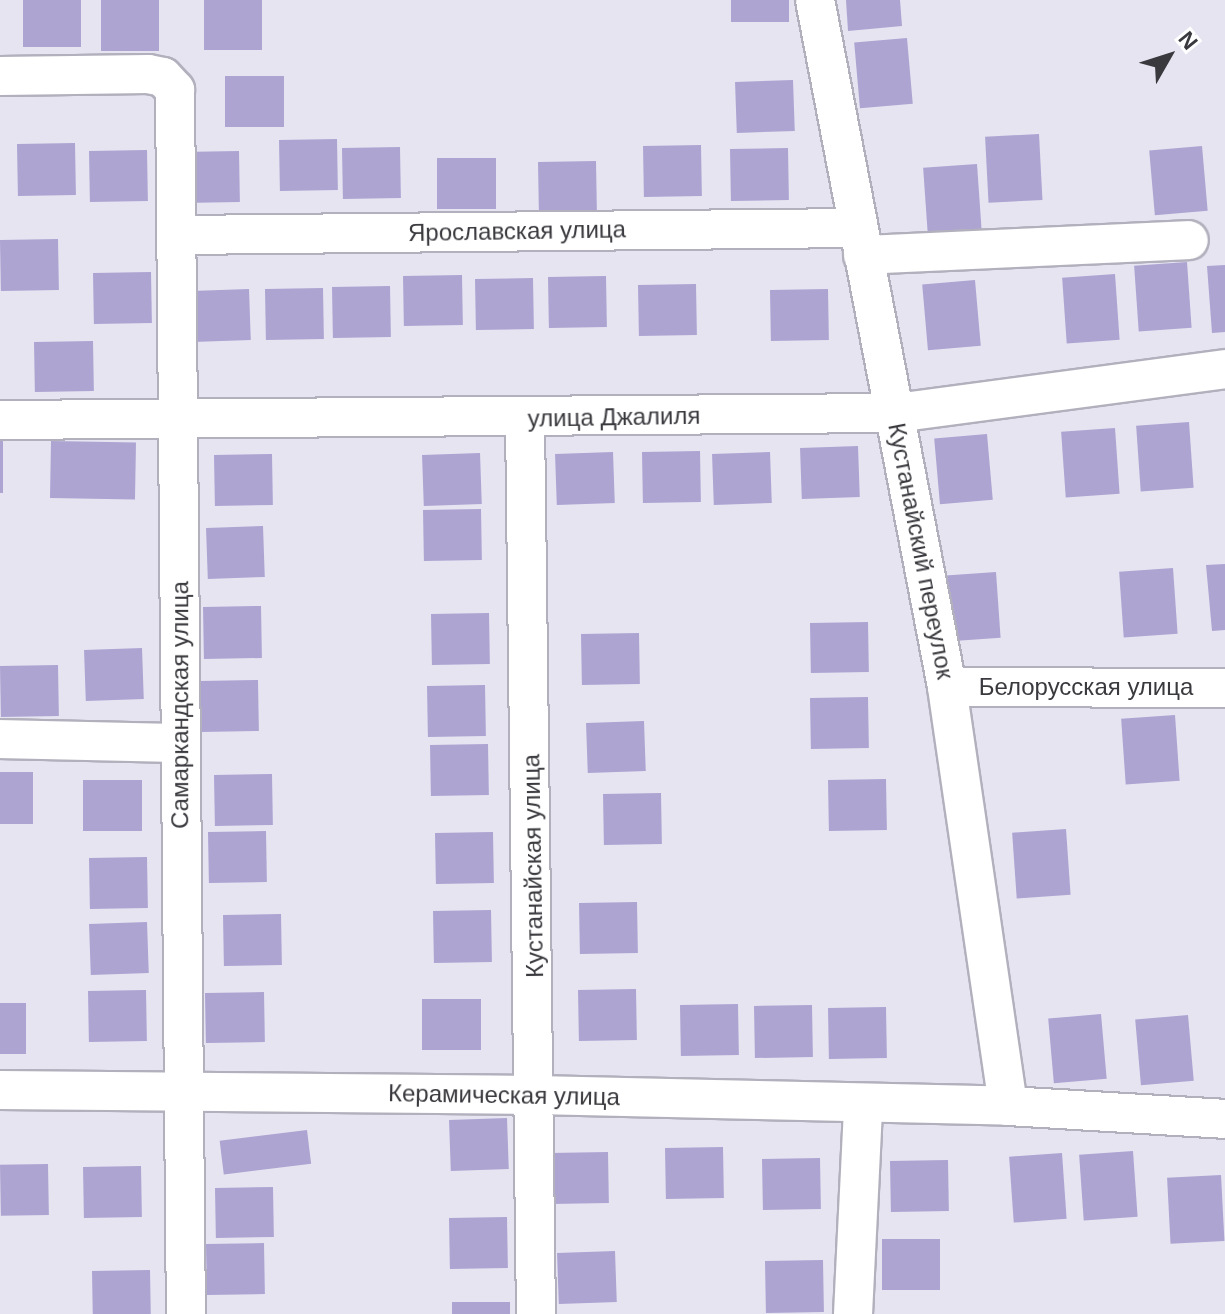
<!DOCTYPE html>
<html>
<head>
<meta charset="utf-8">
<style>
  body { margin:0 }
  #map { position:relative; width:1225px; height:1314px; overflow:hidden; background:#e6e4f1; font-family:Arial,sans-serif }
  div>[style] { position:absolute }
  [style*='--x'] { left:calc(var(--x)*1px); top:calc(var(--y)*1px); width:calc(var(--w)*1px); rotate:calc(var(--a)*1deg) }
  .building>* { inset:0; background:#ada4d2; transform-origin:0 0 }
  .roads { filter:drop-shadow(2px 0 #b3b0bd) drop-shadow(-2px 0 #b3b0bd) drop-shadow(0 2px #b3b0bd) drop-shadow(0 -2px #b3b0bd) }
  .minor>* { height:38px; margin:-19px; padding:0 19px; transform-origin:19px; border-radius:19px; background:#fff }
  span { translate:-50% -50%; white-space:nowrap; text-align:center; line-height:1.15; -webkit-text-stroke:6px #fff; paint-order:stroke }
  .street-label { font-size:24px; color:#3a393e }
  .north { position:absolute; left:1129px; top:16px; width:80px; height:80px; -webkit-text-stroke:6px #fff; paint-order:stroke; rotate:51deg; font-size:22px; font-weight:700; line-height:32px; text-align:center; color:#3a393e }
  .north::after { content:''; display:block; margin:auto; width:28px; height:36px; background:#3a393e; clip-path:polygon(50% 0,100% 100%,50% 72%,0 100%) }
</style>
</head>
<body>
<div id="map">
  <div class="building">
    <i style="left:23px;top:0;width:58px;height:47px"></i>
    <i style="left:101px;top:0;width:58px;height:51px"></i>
    <i style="left:204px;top:0;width:58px;height:50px"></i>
    <i style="left:731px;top:0;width:58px;height:22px"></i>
    <i style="clip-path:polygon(846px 0,900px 0,902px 26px,848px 31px)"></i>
    <i style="left:907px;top:38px;width:66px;height:53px;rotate:85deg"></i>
    <i style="left:284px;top:76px;width:51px;height:59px;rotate:90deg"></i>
    <i style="left:793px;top:80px;width:51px;height:58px;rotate:88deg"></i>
    <i style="left:1039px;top:134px;width:66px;height:54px;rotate:87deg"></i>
    <i style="left:337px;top:139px;width:51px;height:58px;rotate:89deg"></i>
    <i style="left:75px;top:143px;width:52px;height:58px;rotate:89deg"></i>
    <i style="left:701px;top:145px;width:51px;height:58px;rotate:89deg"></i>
    <i style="left:1202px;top:146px;width:65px;height:53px;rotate:85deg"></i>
    <i style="left:400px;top:147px;width:51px;height:58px;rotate:89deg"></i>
    <i style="left:788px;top:148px;width:52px;height:58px;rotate:89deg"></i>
    <i style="left:147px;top:150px;width:51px;height:58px;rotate:89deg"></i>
    <i style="left:239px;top:151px;width:51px;height:58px;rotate:89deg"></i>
    <i style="left:496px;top:158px;width:51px;height:59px;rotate:90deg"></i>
    <i style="left:596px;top:161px;width:51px;height:58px;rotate:89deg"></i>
    <i style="left:977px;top:164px;width:66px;height:54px;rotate:86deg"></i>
    <i style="left:58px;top:239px;width:51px;height:58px;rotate:89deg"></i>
    <i style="left:1187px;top:262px;width:66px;height:53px;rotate:86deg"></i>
    <i style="clip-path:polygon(1225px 265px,1225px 332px,1212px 333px,1207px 266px)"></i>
    <i style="left:151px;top:272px;width:51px;height:58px;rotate:89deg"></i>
    <i style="left:1115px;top:274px;width:66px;height:53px;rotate:86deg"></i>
    <i style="left:462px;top:275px;width:50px;height:59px;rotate:89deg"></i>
    <i style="left:606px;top:276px;width:51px;height:58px;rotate:89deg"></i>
    <i style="left:533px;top:278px;width:51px;height:58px;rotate:89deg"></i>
    <i style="left:975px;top:280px;width:66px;height:53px;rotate:85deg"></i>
    <i style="left:696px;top:284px;width:51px;height:58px;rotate:89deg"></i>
    <i style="left:390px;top:286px;width:51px;height:58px;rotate:89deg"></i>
    <i style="left:323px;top:288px;width:51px;height:58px;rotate:89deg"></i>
    <i style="left:249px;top:289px;width:51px;height:58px;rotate:88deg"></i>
    <i style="left:828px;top:289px;width:51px;height:58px;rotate:89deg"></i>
    <i style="left:93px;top:341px;width:50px;height:59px;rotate:89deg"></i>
    <i style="left:1189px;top:422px;width:66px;height:53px;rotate:86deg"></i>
    <i style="left:1115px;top:428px;width:66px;height:54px;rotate:86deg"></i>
    <i style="left:987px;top:434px;width:66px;height:53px;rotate:85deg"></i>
    <i style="left:0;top:441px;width:3px;height:52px"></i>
    <i style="left:51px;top:441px;width:85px;height:57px;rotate:1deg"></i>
    <i style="left:858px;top:446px;width:51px;height:58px;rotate:88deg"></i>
    <i style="left:700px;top:451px;width:51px;height:58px;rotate:89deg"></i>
    <i style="left:613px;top:452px;width:51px;height:58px;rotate:88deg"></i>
    <i style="left:770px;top:452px;width:51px;height:58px;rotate:88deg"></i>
    <i style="left:480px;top:453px;width:51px;height:58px;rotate:88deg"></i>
    <i style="left:272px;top:454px;width:51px;height:58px;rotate:89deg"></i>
    <i style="left:481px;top:509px;width:51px;height:58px;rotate:89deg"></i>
    <i style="left:263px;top:526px;width:51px;height:57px;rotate:88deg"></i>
    <i style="clip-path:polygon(1225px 564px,1225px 630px,1212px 631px,1206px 565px)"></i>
    <i style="left:1173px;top:568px;width:66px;height:54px;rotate:86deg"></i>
    <i style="left:996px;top:572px;width:66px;height:54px;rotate:86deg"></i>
    <i style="left:261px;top:606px;width:52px;height:58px;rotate:89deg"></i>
    <i style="left:489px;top:613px;width:51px;height:58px;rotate:89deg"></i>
    <i style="left:868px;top:622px;width:50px;height:58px;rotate:89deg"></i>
    <i style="left:639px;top:633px;width:51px;height:58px;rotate:89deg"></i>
    <i style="left:142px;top:648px;width:51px;height:58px;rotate:88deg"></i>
    <i style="left:58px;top:665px;width:51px;height:58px;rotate:89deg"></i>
    <i style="left:258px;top:680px;width:51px;height:58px;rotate:89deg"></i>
    <i style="left:485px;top:685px;width:51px;height:58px;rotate:89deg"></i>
    <i style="left:868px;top:697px;width:51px;height:58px;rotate:89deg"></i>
    <i style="left:1175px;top:715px;width:66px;height:54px;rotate:86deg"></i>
    <i style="left:644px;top:721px;width:50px;height:58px;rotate:88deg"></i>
    <i style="left:488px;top:744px;width:51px;height:58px;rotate:89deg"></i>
    <i style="left:0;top:772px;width:33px;height:52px"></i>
    <i style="left:272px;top:774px;width:51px;height:58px;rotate:89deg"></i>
    <i style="left:886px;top:779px;width:51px;height:58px;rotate:89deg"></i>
    <i style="left:142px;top:780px;width:51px;height:59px;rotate:90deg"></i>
    <i style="left:661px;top:793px;width:51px;height:58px;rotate:89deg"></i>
    <i style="left:1066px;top:829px;width:66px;height:54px;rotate:86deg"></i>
    <i style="left:266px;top:831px;width:51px;height:58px;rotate:89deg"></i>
    <i style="left:493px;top:832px;width:51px;height:58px;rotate:89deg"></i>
    <i style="left:147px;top:857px;width:51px;height:58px;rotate:89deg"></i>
    <i style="left:637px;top:902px;width:51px;height:58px;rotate:89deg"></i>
    <i style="left:491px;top:910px;width:52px;height:58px;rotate:89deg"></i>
    <i style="left:281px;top:914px;width:51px;height:58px;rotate:89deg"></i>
    <i style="left:147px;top:922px;width:51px;height:58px;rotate:88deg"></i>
    <i style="left:636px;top:989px;width:51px;height:58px;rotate:89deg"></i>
    <i style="left:146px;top:990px;width:51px;height:58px;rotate:89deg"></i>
    <i style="left:264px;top:992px;width:50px;height:59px;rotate:89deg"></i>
    <i style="left:481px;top:999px;width:51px;height:59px;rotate:90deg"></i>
    <i style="left:0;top:1003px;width:26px;height:51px"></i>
    <i style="left:738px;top:1004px;width:51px;height:58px;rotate:89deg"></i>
    <i style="left:812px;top:1005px;width:52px;height:58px;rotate:89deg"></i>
    <i style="left:886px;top:1007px;width:51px;height:58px;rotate:89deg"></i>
    <i style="left:1101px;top:1014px;width:65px;height:53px;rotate:85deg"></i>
    <i style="left:1188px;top:1015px;width:66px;height:53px;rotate:85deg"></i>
    <i style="left:507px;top:1118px;width:51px;height:58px;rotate:88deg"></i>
    <i style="left:307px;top:1130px;width:34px;height:88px;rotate:83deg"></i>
    <i style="left:723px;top:1147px;width:51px;height:58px;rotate:89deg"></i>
    <i style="left:1133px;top:1151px;width:66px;height:54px;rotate:86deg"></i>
    <i style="left:608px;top:1152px;width:51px;height:58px;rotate:89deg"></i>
    <i style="left:1062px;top:1153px;width:66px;height:53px;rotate:86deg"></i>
    <i style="left:820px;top:1158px;width:51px;height:58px;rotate:89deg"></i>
    <i style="left:948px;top:1160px;width:51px;height:58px;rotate:89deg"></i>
    <i style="left:48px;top:1164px;width:51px;height:48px;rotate:89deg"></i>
    <i style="left:141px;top:1166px;width:51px;height:58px;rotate:89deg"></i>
    <i style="left:1221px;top:1175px;width:66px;height:54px;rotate:87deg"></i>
    <i style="left:273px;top:1187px;width:50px;height:58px;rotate:89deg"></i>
    <i style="left:507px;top:1217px;width:51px;height:58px;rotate:89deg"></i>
    <i style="left:940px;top:1239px;width:51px;height:58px;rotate:90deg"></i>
    <i style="left:264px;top:1243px;width:51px;height:58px;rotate:89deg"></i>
    <i style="left:615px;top:1251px;width:51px;height:58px;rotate:88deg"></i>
    <i style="left:823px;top:1260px;width:52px;height:58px;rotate:89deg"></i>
    <i style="left:150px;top:1270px;width:44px;height:58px;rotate:89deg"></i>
    <i style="left:510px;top:1302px;width:12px;height:58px;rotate:90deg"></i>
  </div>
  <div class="roads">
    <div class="minor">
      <i style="--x:815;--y:0;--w:700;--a:79.12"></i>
      <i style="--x:947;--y:687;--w:423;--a:81.7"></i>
      <i style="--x:0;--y:76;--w:148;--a:-0.8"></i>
      <i style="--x:148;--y:74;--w:15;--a:11"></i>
      <i style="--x:163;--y:77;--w:18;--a:47"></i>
      <i style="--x:175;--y:90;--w:1224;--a:89.49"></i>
      <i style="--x:178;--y:235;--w:678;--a:-0.59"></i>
      <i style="--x:863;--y:255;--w:326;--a:-2.6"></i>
      <i style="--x:525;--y:418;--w:896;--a:89.3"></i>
      <i style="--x:0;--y:420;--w:896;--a:-0.45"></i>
      <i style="--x:896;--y:413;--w:332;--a:-7.6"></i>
      <i style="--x:947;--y:687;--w:278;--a:0.2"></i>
      <i style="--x:0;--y:739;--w:179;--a:1.3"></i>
      <i style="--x:0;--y:1090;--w:536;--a:0.53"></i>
      <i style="--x:536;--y:1095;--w:472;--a:1.3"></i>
      <i style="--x:1008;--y:1106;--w:217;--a:3.4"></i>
      <i style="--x:853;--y:1314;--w:208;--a:-87.2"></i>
    </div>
  </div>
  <div class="street-label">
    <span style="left:517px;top:231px;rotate:-1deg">Ярославская улица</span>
    <span style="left:614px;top:417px;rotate:-1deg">улица Джалиля</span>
    <span style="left:921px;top:551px;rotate:79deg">Кустанайский переулок</span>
    <span style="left:1086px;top:687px">Белорусская улица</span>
    <span style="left:180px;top:705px;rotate:-90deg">Самаркандская улица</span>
    <span style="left:533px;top:866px;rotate:-91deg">Кустанайская улица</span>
    <span style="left:504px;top:1095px;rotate:1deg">Керамическая улица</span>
  </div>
  <div class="north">N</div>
</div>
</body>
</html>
